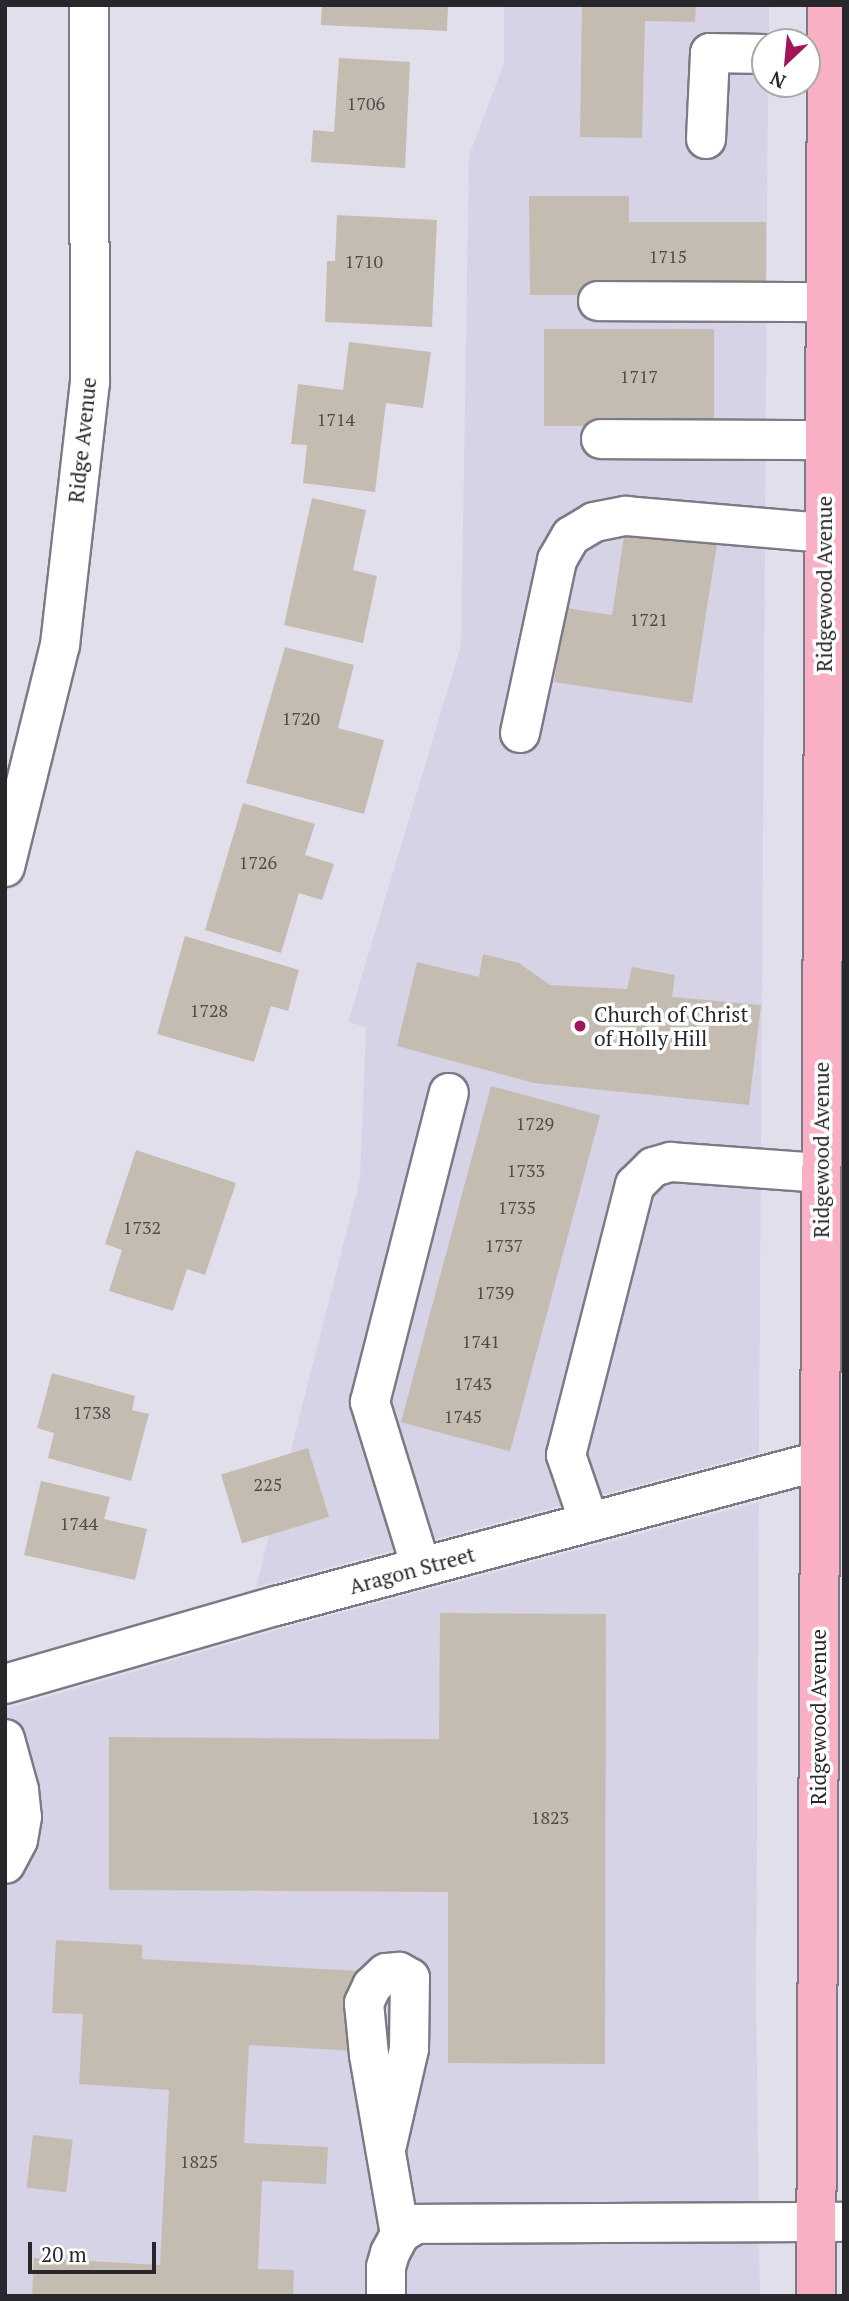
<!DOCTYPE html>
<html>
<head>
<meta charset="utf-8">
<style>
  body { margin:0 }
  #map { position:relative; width:849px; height:2301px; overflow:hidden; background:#e2dfec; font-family:"PT Serif",serif }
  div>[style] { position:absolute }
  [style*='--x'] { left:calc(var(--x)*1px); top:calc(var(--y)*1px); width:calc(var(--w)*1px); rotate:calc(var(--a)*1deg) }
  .built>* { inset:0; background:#d7d3e7 }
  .building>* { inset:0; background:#c5bcb1; transform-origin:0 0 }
  .roads { filter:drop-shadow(2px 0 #7d7a86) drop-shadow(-2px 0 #7d7a86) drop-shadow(0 2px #7d7a86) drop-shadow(0 -2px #7d7a86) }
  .minor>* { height:38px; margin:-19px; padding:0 19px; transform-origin:19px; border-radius:19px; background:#fff }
  .major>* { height:38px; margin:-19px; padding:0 19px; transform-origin:19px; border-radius:19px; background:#f9afc4 }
  .dots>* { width:19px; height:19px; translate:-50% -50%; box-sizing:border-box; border:4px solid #fff; border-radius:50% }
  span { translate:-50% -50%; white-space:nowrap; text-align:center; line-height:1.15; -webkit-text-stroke:7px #fff; paint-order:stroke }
  .number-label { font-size:18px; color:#4f4c4d }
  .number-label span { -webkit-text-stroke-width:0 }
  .street-label { font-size:21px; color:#28272c }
  .poi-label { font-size:21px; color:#28272c }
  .left { translate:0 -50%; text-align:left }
  .frame { position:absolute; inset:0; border:7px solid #28272c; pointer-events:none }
  .north { position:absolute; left:751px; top:28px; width:70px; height:70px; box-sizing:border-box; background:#fff; border:2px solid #a9a9ab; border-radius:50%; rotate:206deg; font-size:19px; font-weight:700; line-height:28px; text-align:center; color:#28272c }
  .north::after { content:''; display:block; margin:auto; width:24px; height:32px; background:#a3155a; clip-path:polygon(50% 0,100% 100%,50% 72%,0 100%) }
  .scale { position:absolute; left:28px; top:2242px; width:128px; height:32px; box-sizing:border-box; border:4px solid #28272c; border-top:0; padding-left:9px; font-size:21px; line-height:24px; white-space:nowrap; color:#28272c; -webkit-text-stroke:5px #fff; paint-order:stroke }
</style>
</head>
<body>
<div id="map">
  <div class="built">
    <i style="clip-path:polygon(504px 5px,769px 5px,769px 42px,765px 42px,765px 84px,768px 84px,759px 1453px,256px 1587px,360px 1179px,366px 1027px,348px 1022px,461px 645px,469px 156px,504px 63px)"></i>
    <i style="clip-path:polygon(759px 1502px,756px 1995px,760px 2296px,5px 2296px,5px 1709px,280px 1629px)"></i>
  </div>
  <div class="building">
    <i style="clip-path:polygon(322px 5px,448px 5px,447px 31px,321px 25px)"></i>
    <i style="clip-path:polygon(582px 5px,696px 5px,695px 22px,645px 21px,642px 138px,580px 137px)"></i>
    <i style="clip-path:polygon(339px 58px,410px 62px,405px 168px,311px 162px,313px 130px,334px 132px)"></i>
    <i style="clip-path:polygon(529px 196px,629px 196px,629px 222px,766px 222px,766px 285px,632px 295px,530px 295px)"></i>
    <i style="clip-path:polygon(337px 215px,437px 220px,432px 327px,325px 322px,327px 261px,335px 261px)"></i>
    <i style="left:544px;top:329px;width:170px;height:97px"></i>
    <i style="clip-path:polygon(349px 342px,431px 352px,423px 408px,386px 403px,375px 492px,303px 483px,307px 445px,291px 444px,298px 384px,343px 390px)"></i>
    <i style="clip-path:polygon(312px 498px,366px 510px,353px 570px,377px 576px,363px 643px,284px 625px)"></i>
    <i style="clip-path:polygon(626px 523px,718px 538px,692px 703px,554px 682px,566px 608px,612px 615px)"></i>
    <i style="clip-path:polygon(285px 647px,354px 665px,338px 728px,384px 740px,364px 814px,246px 783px)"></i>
    <i style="clip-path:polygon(243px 803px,315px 824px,305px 855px,334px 864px,322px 900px,299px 893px,281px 953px,205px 930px)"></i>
    <i style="clip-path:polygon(185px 936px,299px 970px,288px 1011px,271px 1006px,254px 1062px,157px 1034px)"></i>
    <i style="clip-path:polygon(483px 954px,519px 963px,550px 985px,627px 989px,632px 967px,675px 975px,672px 997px,761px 1005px,749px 1105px,534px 1083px,397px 1046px,417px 962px,479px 977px)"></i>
    <i style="left:491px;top:1086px;width:113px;height:348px;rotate:15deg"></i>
    <i style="clip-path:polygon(136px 1150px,236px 1183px,205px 1275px,187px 1269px,173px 1311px,109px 1291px,122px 1250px,105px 1244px)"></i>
    <i style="clip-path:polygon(52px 1373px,135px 1396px,132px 1410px,149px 1414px,131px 1481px,48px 1458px,54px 1433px,37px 1428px)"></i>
    <i style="left:308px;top:1448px;width:72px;height:91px;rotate:73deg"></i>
    <i style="clip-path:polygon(41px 1481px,110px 1497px,104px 1519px,147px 1529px,135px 1580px,24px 1555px)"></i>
    <i style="clip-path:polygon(440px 1613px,606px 1614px,605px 2064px,448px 2063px,448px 1892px,109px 1890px,109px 1737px,439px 1739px)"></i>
    <i style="clip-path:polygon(56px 1940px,142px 1945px,142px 1959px,359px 1971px,355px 2051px,249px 2045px,244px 2143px,328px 2147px,326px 2184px,262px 2181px,258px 2269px,294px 2270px,293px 2296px,32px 2296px,34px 2258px,160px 2265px,169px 2090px,79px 2084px,83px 2014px,52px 2013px)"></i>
    <i style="left:33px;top:2135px;width:40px;height:53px;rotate:7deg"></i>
  </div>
  <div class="roads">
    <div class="minor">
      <i style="--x:706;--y:139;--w:86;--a:-87.3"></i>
      <i style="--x:710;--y:53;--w:55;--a:1"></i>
      <i style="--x:598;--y:301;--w:227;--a:0.3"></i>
      <i style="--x:601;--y:439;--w:224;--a:0.3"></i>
      <i style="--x:520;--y:733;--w:177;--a:-77.9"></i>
      <i style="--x:557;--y:560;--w:28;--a:-60"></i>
      <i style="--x:571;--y:536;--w:27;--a:-31"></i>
      <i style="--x:594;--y:522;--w:33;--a:-11"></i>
      <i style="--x:626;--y:516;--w:199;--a:4.9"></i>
      <i style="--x:5;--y:867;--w:229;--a:-76.1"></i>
      <i style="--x:60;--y:645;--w:264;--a:-83.5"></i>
      <i style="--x:90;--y:383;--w:378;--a:-90.2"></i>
      <i style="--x:589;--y:1522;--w:71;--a:-108.9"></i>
      <i style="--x:566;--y:1455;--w:279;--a:-75.7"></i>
      <i style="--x:635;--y:1185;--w:25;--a:-45"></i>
      <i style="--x:653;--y:1167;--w:19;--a:-16"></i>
      <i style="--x:671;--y:1162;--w:150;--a:4.2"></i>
      <i style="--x:421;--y:1567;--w:173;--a:-107.2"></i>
      <i style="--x:370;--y:1402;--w:319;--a:-75.7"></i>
      <i style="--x:5;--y:1684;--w:282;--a:-16.1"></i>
      <i style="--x:276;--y:1606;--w:562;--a:-14.95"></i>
      <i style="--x:5;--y:1739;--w:53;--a:74.6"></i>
      <i style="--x:19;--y:1790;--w:27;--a:84"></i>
      <i style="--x:22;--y:1817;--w:23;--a:100"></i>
      <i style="--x:18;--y:1840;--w:27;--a:118"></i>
      <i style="--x:387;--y:2145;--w:98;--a:-77.1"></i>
      <i style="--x:409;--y:2049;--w:71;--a:-89.2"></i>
      <i style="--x:410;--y:1978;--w:13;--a:-151"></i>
      <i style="--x:399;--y:1972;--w:13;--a:176"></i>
      <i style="--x:386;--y:1973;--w:19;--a:137"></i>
      <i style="--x:372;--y:1986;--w:19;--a:115"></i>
      <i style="--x:364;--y:2003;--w:52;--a:84.5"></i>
      <i style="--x:369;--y:2055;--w:182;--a:80.2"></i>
      <i style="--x:386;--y:2296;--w:29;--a:-90"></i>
      <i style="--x:386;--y:2267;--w:15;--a:-74"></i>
      <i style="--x:390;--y:2253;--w:21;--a:-62"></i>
      <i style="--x:400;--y:2234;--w:19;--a:-32"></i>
      <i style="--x:416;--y:2224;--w:428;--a:-0.3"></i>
    </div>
    <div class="major">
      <i style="--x:816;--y:2296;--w:2291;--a:-89.72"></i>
    </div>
  </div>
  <div class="dots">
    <i style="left:580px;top:1026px;background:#a3155a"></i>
  </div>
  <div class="number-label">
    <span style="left:366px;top:103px">1706</span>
    <span style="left:668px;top:256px">1715</span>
    <span style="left:364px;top:261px">1710</span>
    <span style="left:639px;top:376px">1717</span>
    <span style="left:336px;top:419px">1714</span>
    <span style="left:649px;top:619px">1721</span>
    <span style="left:301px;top:718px">1720</span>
    <span style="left:258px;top:862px">1726</span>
    <span style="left:209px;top:1010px">1728</span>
    <span style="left:535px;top:1123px">1729</span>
    <span style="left:526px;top:1170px">1733</span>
    <span style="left:517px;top:1207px">1735</span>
    <span style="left:142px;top:1227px">1732</span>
    <span style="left:504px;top:1245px">1737</span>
    <span style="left:495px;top:1292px">1739</span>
    <span style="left:481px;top:1341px">1741</span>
    <span style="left:473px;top:1383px">1743</span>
    <span style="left:92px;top:1412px">1738</span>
    <span style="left:463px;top:1416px">1745</span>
    <span style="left:268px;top:1484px">225</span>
    <span style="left:79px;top:1523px">1744</span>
    <span style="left:550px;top:1817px">1823</span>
    <span style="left:199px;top:2161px">1825</span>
  </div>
  <div class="street-label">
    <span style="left:82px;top:440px;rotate:-84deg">Ridge Avenue</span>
    <span style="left:824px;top:584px;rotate:-90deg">Ridgewood Avenue</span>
    <span style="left:821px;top:1150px;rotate:-90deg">Ridgewood Avenue</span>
    <span style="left:412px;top:1570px;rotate:-15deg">Aragon Street</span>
    <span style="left:818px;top:1717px;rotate:-90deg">Ridgewood Avenue</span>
  </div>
  <div class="poi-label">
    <span class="left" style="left:594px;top:1026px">Church of Christ<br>of Holly Hill</span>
  </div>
  <div class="frame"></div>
  <div class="north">N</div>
  <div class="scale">20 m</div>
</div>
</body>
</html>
